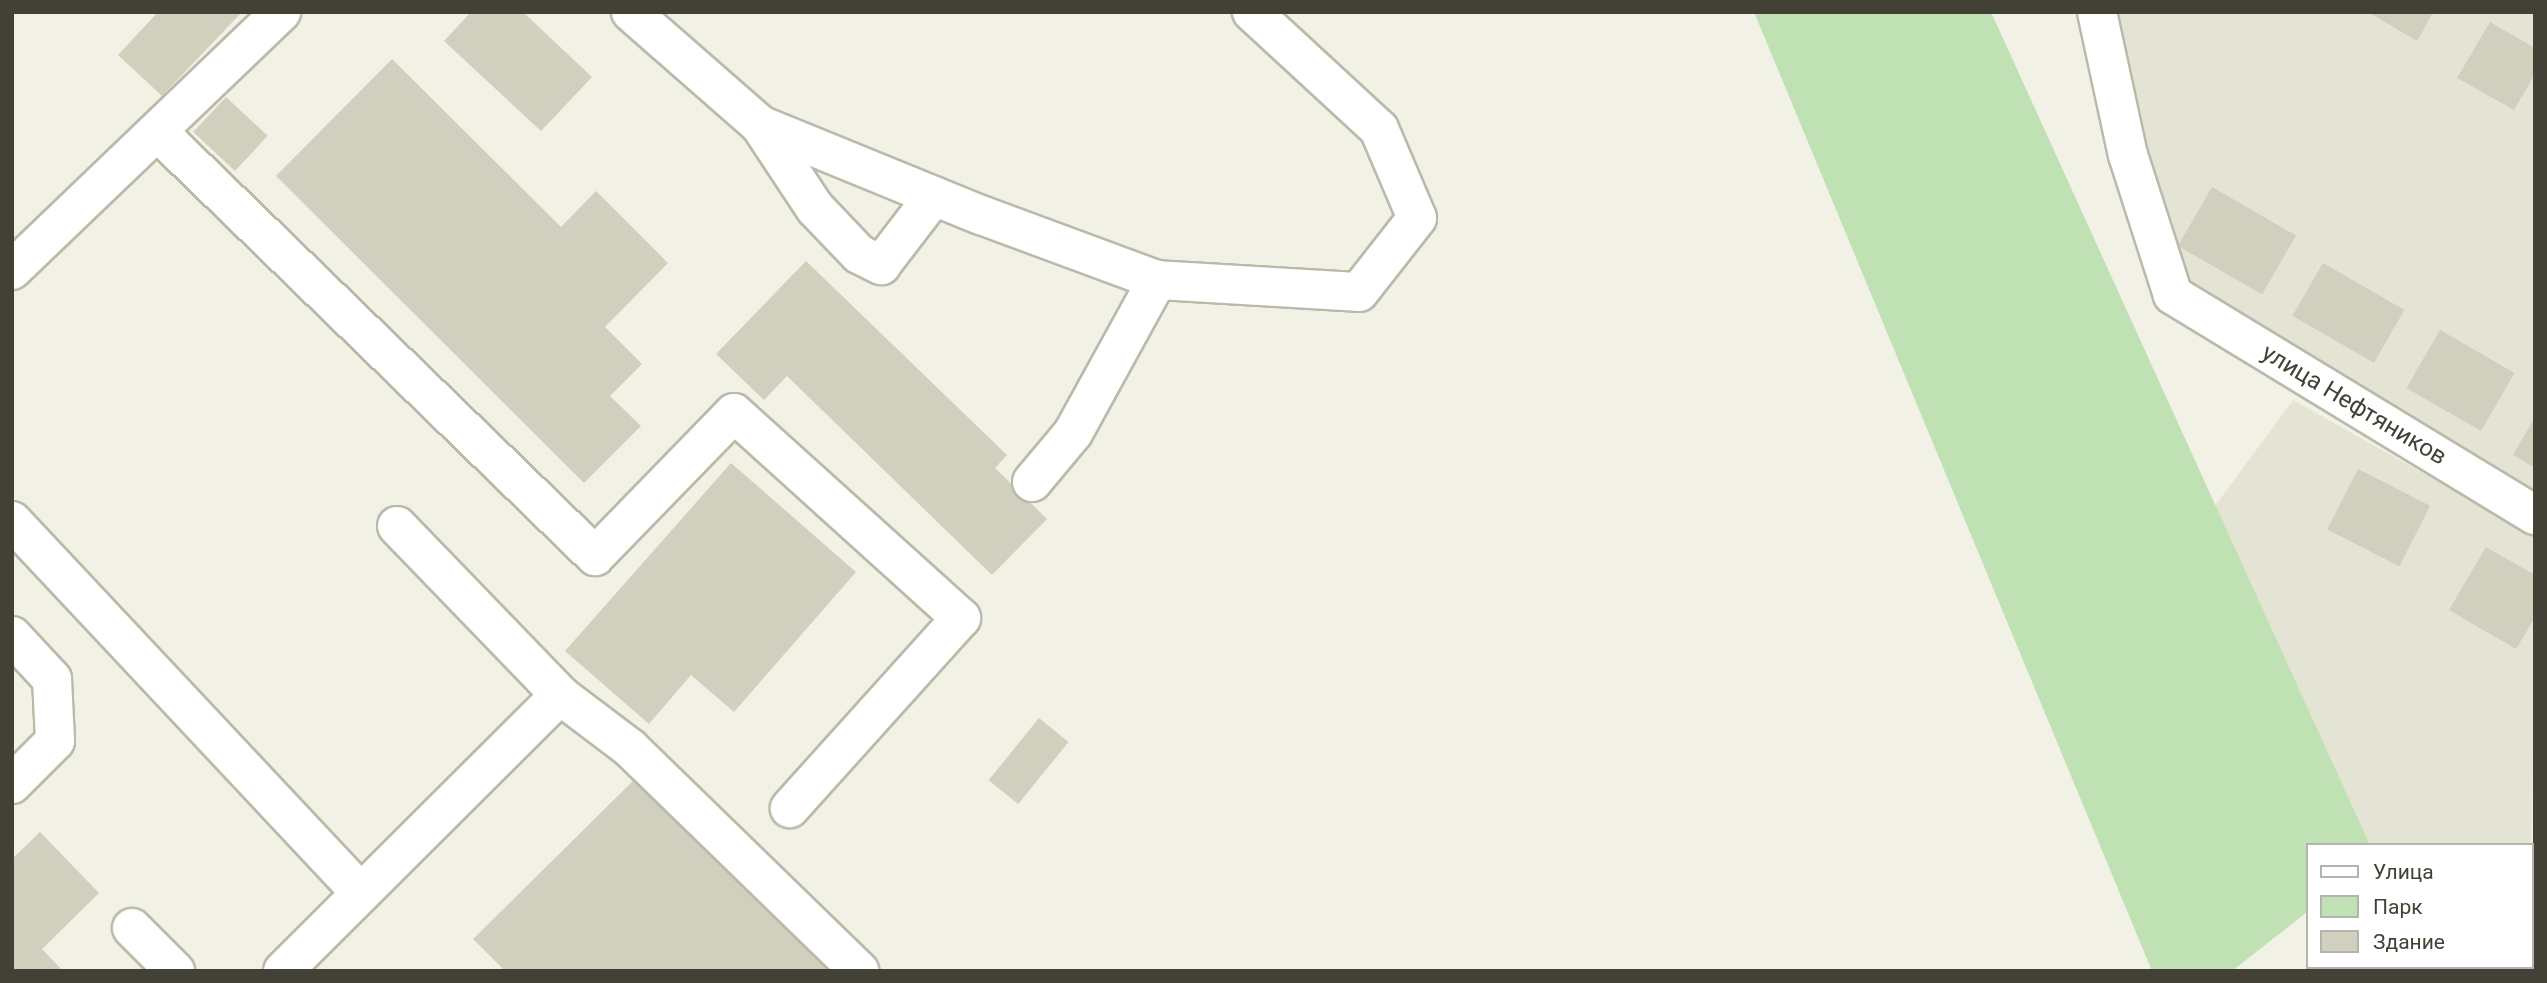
<!DOCTYPE html>
<html>
<head>
<meta charset="utf-8">
<style>
  body { margin:0 }
  #map { position:relative; width:2547px; height:983px; overflow:hidden; background:#f1f1e6; font-family:Roboto,sans-serif }
  div>[style] { position:absolute }
  [style*='--x'] { left:calc(var(--x)*1px); top:calc(var(--y)*1px); width:calc(var(--w)*1px); rotate:calc(var(--a)*1deg) }
  .residential>* { inset:0; background:#e4e4d5 }
  .green>* { inset:0; background:#c0e1b4 }
  .building>* { inset:0; background:#d1cfbd; transform-origin:0 0 }
  .roads { filter:drop-shadow(2px 0 #bbbaaa) drop-shadow(-2px 0 #bbbaaa) drop-shadow(0 2px #bbbaaa) drop-shadow(0 -2px #bbbaaa) }
  .minor>* { height:38px; margin:-19px; padding:0 19px; transform-origin:19px; border-radius:19px; background:#fff }
  span { translate:-50% -50%; white-space:nowrap; text-align:center; line-height:1.15; -webkit-text-stroke:5px #fff; paint-order:stroke }
  .street-label { font-size:24px; color:#434136 }
  .frame { position:absolute; inset:0; border:14px solid #434136; pointer-events:none }
  .legend { position:absolute; left:2306px; top:843px; width:228px; height:126px; box-sizing:border-box; background:#fff; border:2px solid #b4b3af; margin:0; padding:9px 12px; list-style:none; font-size:21px; color:#434136 }
  .legend li { display:flex; align-items:center; gap:14px; height:35px }
  .legend b { width:35px; border:2px solid #b4b3af }
</style>
</head>
<body>
<div id="map">
  <div class="residential">
    <i style="clip-path:polygon(2106px 12px,2535px 12px,2535px 503px,2181px 287px)"></i>
    <i style="clip-path:polygon(2293px 400px,2535px 536px,2531px 923px,2531px 845px,2370px 845px,2215px 506px)"></i>
  </div>
  <div class="green">
    <i style="clip-path:polygon(1754px 12px,1991px 12px,2370px 845px,2307px 845px,2307px 912px,2232px 971px,2152px 971px)"></i>
  </div>
  <div class="building">
    <i style="clip-path:polygon(158px 12px,242px 12px,162px 96px,118px 55px)"></i>
    <i style="clip-path:polygon(471px 12px,523px 12px,592px 77px,541px 131px,444px 41px)"></i>
    <i style="clip-path:polygon(2368px 12px,2433px 12px,2417px 41px)"></i>
    <i style="clip-path:polygon(2490px 22px,2535px 48px,2535px 74px,2514px 110px,2457px 78px)"></i>
    <i style="clip-path:polygon(392px 59px,561px 227px,596px 191px,668px 263px,605px 327px,642px 364px,610px 396px,641px 426px,584px 483px,276px 176px)"></i>
    <i style="left:226px;top:97px;width:57px;height:48px;rotate:43deg"></i>
    <i style="left:2212px;top:187px;width:97px;height:68px;rotate:30deg"></i>
    <i style="clip-path:polygon(806px 261px,1007px 455px,995px 468px,1047px 519px,992px 575px,787px 376px,764px 400px,716px 354px)"></i>
    <i style="left:2323px;top:263px;width:94px;height:61px;rotate:30deg"></i>
    <i style="left:2440px;top:330px;width:86px;height:67px;rotate:30deg"></i>
    <i style="clip-path:polygon(2535px 417px,2535px 468px,2513px 455px)"></i>
    <i style="clip-path:polygon(731px 463px,856px 572px,734px 712px,691px 675px,649px 724px,565px 651px)"></i>
    <i style="left:2358px;top:469px;width:81px;height:68px;rotate:27deg"></i>
    <i style="clip-path:polygon(2486px 547px,2535px 575px,2535px 617px,2516px 649px,2449px 610px)"></i>
    <i style="left:1039px;top:718px;width:38px;height:80px;rotate:39deg"></i>
    <i style="clip-path:polygon(639px 775px,830px 971px,505px 971px,473px 939px)"></i>
    <i style="clip-path:polygon(40px 832px,99px 893px,42px 949px,63px 971px,12px 971px,12px 859px)"></i>
  </div>
  <div class="roads">
    <div class="minor">
      <i style="--x:631;--y:12;--w:171;--a:41.2"></i>
      <i style="--x:760;--y:125;--w:239;--a:22.2"></i>
      <i style="--x:981;--y:215;--w:188;--a:20.3"></i>
      <i style="--x:1157;--y:280;--w:202;--a:3.4"></i>
      <i style="--x:1359;--y:292;--w:94;--a:-51.9"></i>
      <i style="--x:1417;--y:218;--w:97;--a:-113.1"></i>
      <i style="--x:1379;--y:129;--w:173;--a:-137.3"></i>
      <i style="--x:2097;--y:12;--w:146;--a:77.8"></i>
      <i style="--x:2128;--y:155;--w:147;--a:72.2"></i>
      <i style="--x:2173;--y:295;--w:424;--a:31.3"></i>
      <i style="--x:760;--y:125;--w:100;--a:56.5"></i>
      <i style="--x:815;--y:208;--w:64;--a:46.3"></i>
      <i style="--x:859;--y:254;--w:25;--a:27"></i>
      <i style="--x:881;--y:265;--w:87;--a:-52.5"></i>
      <i style="--x:158;--y:132;--w:609;--a:44.13"></i>
      <i style="--x:595;--y:556;--w:199;--a:-45.8"></i>
      <i style="--x:734;--y:413;--w:306;--a:42.1"></i>
      <i style="--x:961;--y:618;--w:256;--a:132"></i>
      <i style="--x:12;--y:270;--w:373;--a:-43.8"></i>
      <i style="--x:1032;--y:482;--w:64;--a:-50.1"></i>
      <i style="--x:1073;--y:433;--w:175;--a:-61.2"></i>
      <i style="--x:12;--y:521;--w:510;--a:46.83"></i>
      <i style="--x:397;--y:526;--w:235;--a:46"></i>
      <i style="--x:12;--y:636;--w:59;--a:47.1"></i>
      <i style="--x:52;--y:679;--w:62;--a:87.2"></i>
      <i style="--x:55;--y:741;--w:61;--a:135"></i>
      <i style="--x:132;--y:928;--w:61;--a:45"></i>
      <i style="--x:283;--y:971;--w:391;--a:-44.9"></i>
      <i style="--x:560;--y:695;--w:88;--a:37.1"></i>
      <i style="--x:630;--y:748;--w:320;--a:44.2"></i>
      <i style="--x:2532;--y:971;--w:7;--a:-63"></i>
    </div>
  </div>
  <div class="street-label">
    <span style="left:2354px;top:405px;rotate:31deg">улица Нефтяников</span>
  </div>
  <div class="frame"></div>
  <ul class="legend">
  <li><b style="height:9px;background:#fff"></b>Улица</li>
  <li><b style="height:19px;background:#c0e1b4"></b>Парк</li>
  <li><b style="height:19px;background:#d1cfbd"></b>Здание</li>
  </ul>
</div>
</body>
</html>
